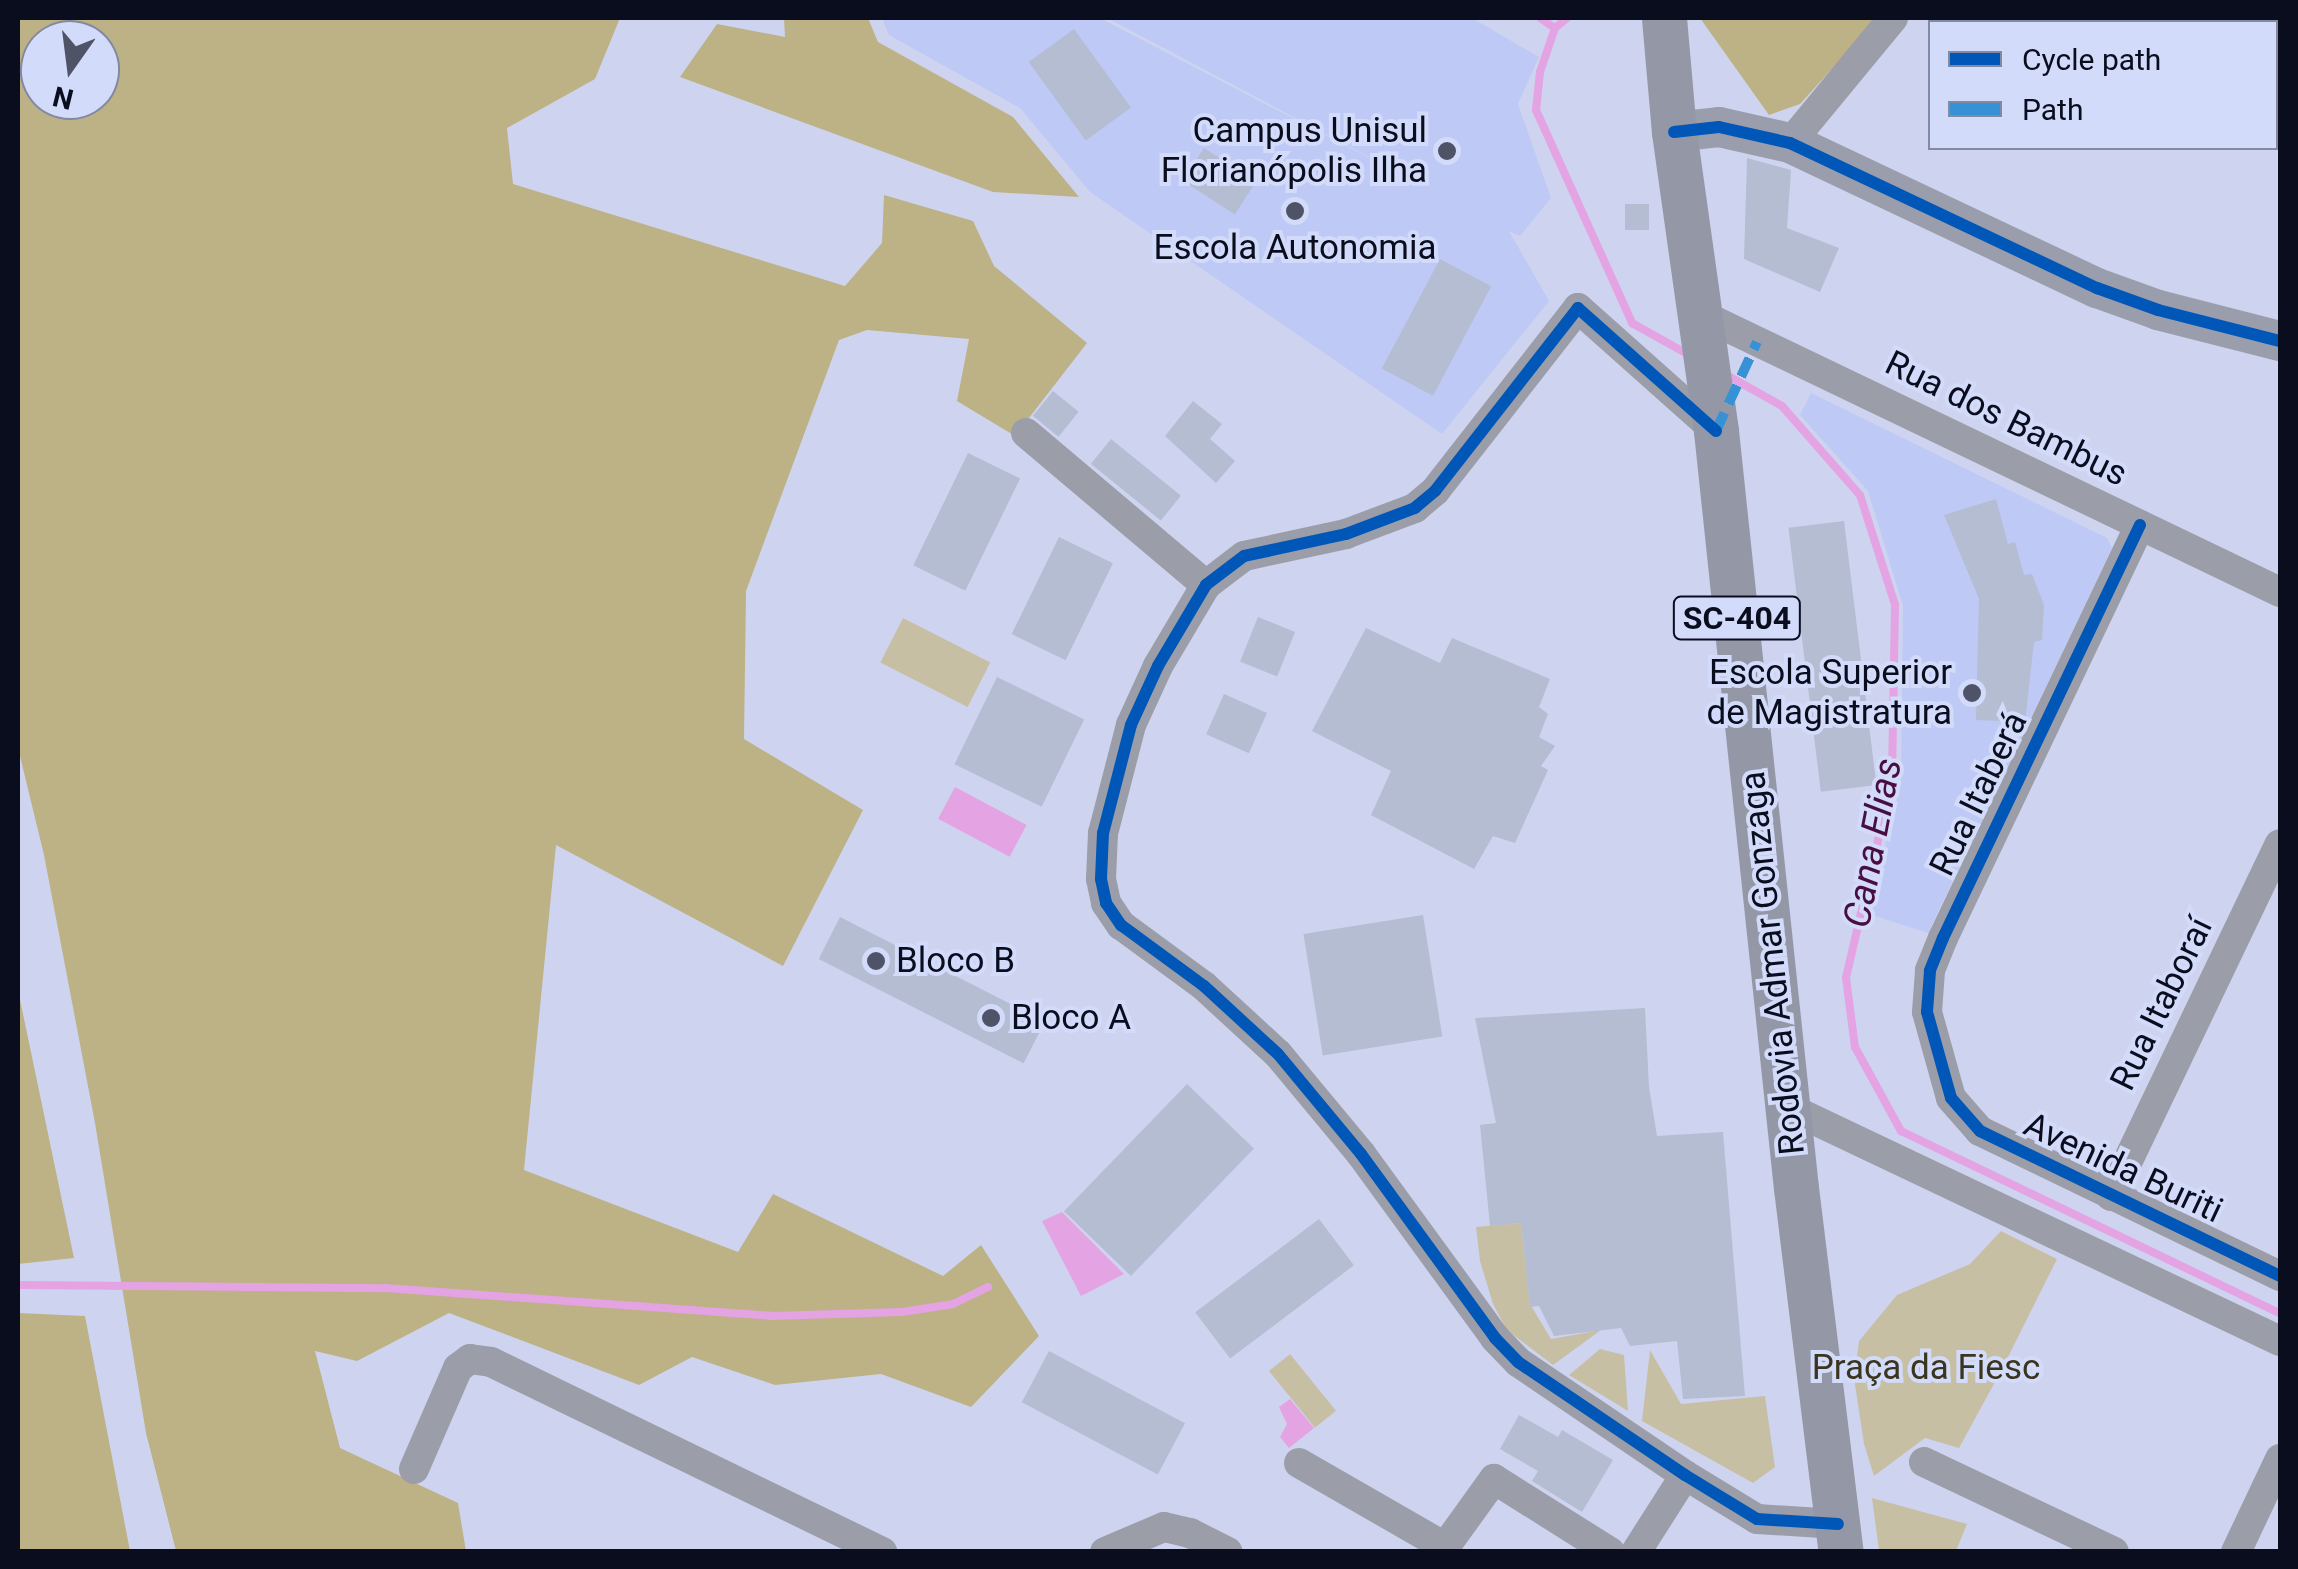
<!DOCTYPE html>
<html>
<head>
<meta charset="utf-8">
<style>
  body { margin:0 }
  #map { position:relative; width:2298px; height:1569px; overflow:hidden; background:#ced4f0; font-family:Roboto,sans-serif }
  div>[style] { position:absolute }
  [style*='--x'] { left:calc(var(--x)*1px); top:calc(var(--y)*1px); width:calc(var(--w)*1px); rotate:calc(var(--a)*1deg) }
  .built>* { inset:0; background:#bfc9f5 }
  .green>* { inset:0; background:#c7bfa4; transform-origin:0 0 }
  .forest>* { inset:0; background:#bdb186; transform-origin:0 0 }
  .water>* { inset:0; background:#e4a3e2; transform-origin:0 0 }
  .stream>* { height:8px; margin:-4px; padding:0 4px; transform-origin:4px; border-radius:4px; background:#e4a3e2 }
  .building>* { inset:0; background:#b4bdd2; transform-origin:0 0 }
  .minor>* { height:30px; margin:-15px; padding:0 15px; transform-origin:15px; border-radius:15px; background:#9b9ea8 }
  .secondary>* { height:40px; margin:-20px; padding:0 20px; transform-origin:20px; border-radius:20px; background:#9a9eac }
  .primary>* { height:45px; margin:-22.5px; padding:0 22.5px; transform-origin:22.5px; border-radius:22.5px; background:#9498a6 }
  .quiet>* { height:10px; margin-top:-5px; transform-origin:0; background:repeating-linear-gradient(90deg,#3792d5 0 20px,transparent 0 30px) }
  .cycleway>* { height:12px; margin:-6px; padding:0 6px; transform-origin:6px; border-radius:6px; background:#0057b8 }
  .dots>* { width:28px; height:28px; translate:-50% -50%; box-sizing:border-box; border:5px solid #d2dbf9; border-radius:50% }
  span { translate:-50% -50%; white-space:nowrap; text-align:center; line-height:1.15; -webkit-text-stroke:8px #d2dbf9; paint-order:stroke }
  .shield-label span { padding:2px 8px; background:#d2dbf9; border:2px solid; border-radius:8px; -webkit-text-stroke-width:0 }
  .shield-label { font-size:32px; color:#0a0d1e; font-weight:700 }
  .poi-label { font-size:35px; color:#0a0d1e }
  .right { translate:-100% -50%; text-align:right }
  .left { translate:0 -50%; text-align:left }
  .street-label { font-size:35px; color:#0a0d1e }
  .park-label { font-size:35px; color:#3b351f }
  .water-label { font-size:38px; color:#490e41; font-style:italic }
  .frame { position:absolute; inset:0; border:20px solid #0a0d1e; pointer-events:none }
  .legend { position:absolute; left:1928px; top:20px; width:350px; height:130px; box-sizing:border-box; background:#d2dbf9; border:2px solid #8289a1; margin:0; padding:12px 18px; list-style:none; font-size:30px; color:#0a0d1e }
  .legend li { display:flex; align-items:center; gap:20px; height:50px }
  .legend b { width:50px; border:2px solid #8289a1 }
  .north { position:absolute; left:20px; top:20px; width:100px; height:100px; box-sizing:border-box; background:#d2dbf9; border:2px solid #8289a1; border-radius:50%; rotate:194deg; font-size:28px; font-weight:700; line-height:40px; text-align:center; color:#0a0d1e }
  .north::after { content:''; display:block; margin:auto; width:35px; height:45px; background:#4f5368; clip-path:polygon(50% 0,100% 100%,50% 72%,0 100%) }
</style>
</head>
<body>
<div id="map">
  <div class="built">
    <i style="clip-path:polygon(882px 18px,1100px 18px,1429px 189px,1107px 18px,1472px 18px,1539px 57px,1518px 104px,1551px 198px,1520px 236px,1509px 231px,1549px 301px,1442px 434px,1090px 192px,1020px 108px,889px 35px)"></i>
    <i style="clip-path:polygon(1811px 393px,2107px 538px,2112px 548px,1928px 933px,1869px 914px,1901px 780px,1903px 606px,1868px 491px,1800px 415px)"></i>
  </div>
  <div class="green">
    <i style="left:903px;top:618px;width:98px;height:50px;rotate:27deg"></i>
    <i style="clip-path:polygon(1521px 1223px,1530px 1304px,1551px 1339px,1601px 1330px,1553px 1365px,1507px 1330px,1493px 1304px,1480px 1261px,1476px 1227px)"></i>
    <i style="clip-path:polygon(2001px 1231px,2057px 1259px,2001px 1371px,1959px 1448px,1925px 1438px,1874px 1476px,1864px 1444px,1854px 1378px,1859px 1341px,1897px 1295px,1970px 1264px)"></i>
    <i style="clip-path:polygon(1600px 1349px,1624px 1355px,1628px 1411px,1569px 1375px)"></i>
    <i style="clip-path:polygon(1650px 1350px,1681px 1404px,1765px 1396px,1775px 1467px,1753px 1483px,1642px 1421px)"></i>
    <i style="left:1290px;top:1354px;width:73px;height:27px;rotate:51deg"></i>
    <i style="clip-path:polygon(1872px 1498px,1967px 1524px,1956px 1551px,1879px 1551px)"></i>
  </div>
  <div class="forest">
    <i style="clip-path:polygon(evenodd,18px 18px,620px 18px,595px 79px,507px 128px,513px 184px,845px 286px,882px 243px,884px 195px,973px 221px,994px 266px,1087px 343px,1015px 436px,957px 401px,969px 339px,867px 330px,839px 340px,746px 591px,744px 739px,863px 810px,783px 966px,556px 845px,524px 1170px,738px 1252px,773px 1194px,943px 1276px,981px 1245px,1039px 1336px,971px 1407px,881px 1374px,775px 1385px,692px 1357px,639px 1385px,449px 1313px,357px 1361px,315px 1351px,340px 1448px,458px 1503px,466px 1551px,176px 1551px,146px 1433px,95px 1123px,44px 855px,18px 748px,18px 18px,40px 40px,100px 40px,100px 100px,40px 100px,40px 40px)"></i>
    <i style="clip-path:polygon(784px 18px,868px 18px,878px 42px,1013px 117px,1079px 197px,993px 192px,680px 77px,717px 24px,785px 37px)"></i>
    <i style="clip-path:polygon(1700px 18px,1878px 18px,1800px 104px,1769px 115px)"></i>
    <i style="left:2104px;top:18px;width:166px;height:6px"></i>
    <i style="clip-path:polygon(18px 990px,74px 1258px,18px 1264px)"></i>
    <i style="clip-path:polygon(18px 1313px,85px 1316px,130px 1551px,18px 1551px)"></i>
  </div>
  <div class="water">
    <i style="left:955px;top:787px;width:81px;height:36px;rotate:28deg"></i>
    <i style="clip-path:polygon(1062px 1212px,1124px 1274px,1081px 1296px,1042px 1221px)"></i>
    <i style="clip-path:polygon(1290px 1399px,1314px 1428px,1289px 1448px,1280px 1437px,1287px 1424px,1279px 1407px)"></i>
  </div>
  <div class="stream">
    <i style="--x:1540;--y:18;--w:18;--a:34"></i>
    <i style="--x:1567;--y:18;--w:16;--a:140"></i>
    <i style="--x:1555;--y:28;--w:46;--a:108.8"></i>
    <i style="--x:1540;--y:72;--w:38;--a:96"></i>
    <i style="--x:1536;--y:110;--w:234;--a:65.7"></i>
    <i style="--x:1632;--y:323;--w:65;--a:29.3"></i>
    <i style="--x:1723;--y:373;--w:68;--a:29.2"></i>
    <i style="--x:1782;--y:406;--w:118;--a:48.8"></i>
    <i style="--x:1860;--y:495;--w:115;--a:72.3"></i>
    <i style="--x:1895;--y:605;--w:175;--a:91"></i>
    <i style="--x:1892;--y:780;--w:203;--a:103.1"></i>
    <i style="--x:1846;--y:978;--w:70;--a:82.6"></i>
    <i style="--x:1855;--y:1047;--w:96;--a:61.3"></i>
    <i style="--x:1901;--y:1131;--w:420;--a:25.7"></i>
    <i style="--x:18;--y:1285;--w:367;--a:0.5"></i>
    <i style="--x:385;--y:1288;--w:387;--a:4.1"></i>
    <i style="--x:771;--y:1316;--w:131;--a:-1.7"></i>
    <i style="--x:902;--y:1312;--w:52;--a:-8.9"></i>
    <i style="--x:953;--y:1304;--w:39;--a:-26"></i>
  </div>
  <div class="building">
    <i style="left:1074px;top:29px;width:97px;height:56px;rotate:54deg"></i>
    <i style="left:1204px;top:148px;width:62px;height:39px;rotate:33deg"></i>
    <i style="clip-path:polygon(1747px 158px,1791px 170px,1787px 228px,1839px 248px,1820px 292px,1744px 259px)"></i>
    <i style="left:1625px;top:204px;width:24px;height:26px"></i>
    <i style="left:1440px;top:259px;width:58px;height:124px;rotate:28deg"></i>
    <i style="left:1053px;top:391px;width:33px;height:32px;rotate:39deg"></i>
    <i style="clip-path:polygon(1193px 401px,1222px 424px,1210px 439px,1235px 461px,1216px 483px,1165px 436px)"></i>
    <i style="left:1111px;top:439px;width:90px;height:32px;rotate:39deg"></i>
    <i style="left:968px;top:453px;width:58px;height:125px;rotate:26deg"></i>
    <i style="clip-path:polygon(1996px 499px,2008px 544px,2015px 542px,2024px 575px,2032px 574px,2044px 605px,2042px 640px,2034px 642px,2025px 722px,1976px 720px,1979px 599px,1944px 515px)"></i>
    <i style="left:1844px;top:521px;width:266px;height:56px;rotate:83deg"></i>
    <i style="left:1059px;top:537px;width:60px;height:108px;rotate:26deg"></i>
    <i style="left:1258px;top:617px;width:40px;height:48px;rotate:22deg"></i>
    <i style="clip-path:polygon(1366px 628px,1440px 663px,1452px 638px,1550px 679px,1539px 707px,1548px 714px,1539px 737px,1555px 746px,1541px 766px,1548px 770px,1515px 843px,1493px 836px,1474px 869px,1371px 815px,1391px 771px,1312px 731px)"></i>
    <i style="left:997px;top:677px;width:97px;height:97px;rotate:26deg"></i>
    <i style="left:1224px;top:694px;width:47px;height:44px;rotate:24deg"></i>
    <i style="left:1423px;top:915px;width:123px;height:121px;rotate:81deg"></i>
    <i style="left:840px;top:917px;width:230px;height:47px;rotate:27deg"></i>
    <i style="clip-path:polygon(1645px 1008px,1649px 1087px,1657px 1136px,1723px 1132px,1745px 1396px,1683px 1399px,1677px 1341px,1630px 1346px,1621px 1328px,1554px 1336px,1539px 1306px,1530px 1307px,1521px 1223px,1490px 1226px,1480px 1125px,1496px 1123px,1475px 1018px)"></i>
    <i style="left:1187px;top:1084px;width:93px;height:177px;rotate:44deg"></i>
    <i style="left:1319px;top:1219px;width:58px;height:155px;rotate:53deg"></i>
    <i style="left:1049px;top:1351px;width:154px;height:58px;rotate:28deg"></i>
    <i style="clip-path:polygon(1519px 1415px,1558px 1437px,1562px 1430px,1613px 1460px,1582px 1512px,1532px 1481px,1538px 1471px,1500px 1449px)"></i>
  </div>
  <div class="minor">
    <i style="--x:1790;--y:143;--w:162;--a:-50.5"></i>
    <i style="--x:1700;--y:314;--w:643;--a:25.61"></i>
    <i style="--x:1716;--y:431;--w:185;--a:-138.3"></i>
    <i style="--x:1578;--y:308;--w:232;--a:128"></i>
    <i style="--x:1435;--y:491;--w:26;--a:140"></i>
    <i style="--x:1415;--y:508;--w:74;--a:159.4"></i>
    <i style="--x:1346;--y:534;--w:104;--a:167.8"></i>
    <i style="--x:1244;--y:556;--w:48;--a:142.7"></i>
    <i style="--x:1206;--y:585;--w:94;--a:120.7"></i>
    <i style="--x:1158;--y:666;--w:65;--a:114.6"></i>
    <i style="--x:1131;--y:725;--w:112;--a:104.5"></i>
    <i style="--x:1103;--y:833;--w:46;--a:92.5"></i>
    <i style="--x:1101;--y:879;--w:25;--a:78"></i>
    <i style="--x:1106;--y:903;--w:27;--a:56"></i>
    <i style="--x:1121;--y:925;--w:103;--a:36.3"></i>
    <i style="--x:1204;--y:986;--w:100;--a:42.6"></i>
    <i style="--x:1278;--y:1054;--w:130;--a:50.3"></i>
    <i style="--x:1361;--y:1154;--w:228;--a:53.9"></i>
    <i style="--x:1495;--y:1338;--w:33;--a:46"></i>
    <i style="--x:1518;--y:1362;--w:202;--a:34.1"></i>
    <i style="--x:1685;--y:1475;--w:84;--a:31.4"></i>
    <i style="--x:1757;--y:1519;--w:81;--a:3.5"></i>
    <i style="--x:1026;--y:433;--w:236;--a:40.2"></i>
    <i style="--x:2140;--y:525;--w:458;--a:115.5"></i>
    <i style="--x:1943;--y:938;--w:35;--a:112"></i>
    <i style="--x:1930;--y:971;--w:41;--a:94.2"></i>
    <i style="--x:1927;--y:1012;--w:89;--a:74.4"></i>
    <i style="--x:1951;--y:1098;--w:44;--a:48.7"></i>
    <i style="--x:1980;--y:1131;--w:333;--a:25.8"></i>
    <i style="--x:1787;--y:1107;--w:546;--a:25.39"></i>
    <i style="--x:2111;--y:1196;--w:390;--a:-64.4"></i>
    <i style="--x:1924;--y:1462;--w:210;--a:25.3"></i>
    <i style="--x:1299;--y:1463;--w:168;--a:29.9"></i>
    <i style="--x:1445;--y:1547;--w:84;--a:-54.2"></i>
    <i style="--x:1494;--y:1479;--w:137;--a:32.2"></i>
    <i style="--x:414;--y:1469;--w:110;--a:-66.5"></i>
    <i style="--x:458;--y:1368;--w:15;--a:-37"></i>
    <i style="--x:470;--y:1359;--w:21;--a:8"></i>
    <i style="--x:491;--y:1362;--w:435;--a:25.9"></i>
    <i style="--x:1105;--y:1552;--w:64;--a:-23"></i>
    <i style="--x:1164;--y:1527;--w:27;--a:13"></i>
    <i style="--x:1190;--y:1533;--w:42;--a:26.6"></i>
    <i style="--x:1636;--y:1552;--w:91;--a:-57.5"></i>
    <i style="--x:2236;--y:1552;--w:103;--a:-64.7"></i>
  </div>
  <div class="secondary">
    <i style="--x:1674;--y:132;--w:45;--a:-6.3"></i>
    <i style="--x:1719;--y:127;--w:73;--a:12.7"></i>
    <i style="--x:1790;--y:143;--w:340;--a:25.3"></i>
    <i style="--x:2097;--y:288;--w:65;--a:19.8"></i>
    <i style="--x:2158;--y:310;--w:126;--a:14.3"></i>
  </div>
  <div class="primary">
    <i style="--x:1664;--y:18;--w:114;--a:85"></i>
    <i style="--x:1674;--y:132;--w:302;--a:82"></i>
    <i style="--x:1716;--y:431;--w:761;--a:83.97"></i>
    <i style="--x:1796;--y:1188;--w:367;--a:83"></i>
  </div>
  <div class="quiet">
    <i style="--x:1716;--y:431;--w:98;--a:-65.3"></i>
  </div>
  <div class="cycleway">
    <i style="--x:1674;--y:132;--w:45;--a:-6.3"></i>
    <i style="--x:1719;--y:127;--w:73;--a:12.7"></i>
    <i style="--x:1790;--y:143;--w:340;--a:25.3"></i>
    <i style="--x:2097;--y:288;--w:65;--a:19.8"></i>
    <i style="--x:2158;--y:310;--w:126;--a:14.3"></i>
    <i style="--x:1716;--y:431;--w:185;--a:-138.3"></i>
    <i style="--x:1578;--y:308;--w:232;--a:128"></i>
    <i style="--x:1435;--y:491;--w:26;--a:140"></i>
    <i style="--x:1415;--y:508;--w:74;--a:159.4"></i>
    <i style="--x:1346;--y:534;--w:104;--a:167.8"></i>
    <i style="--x:1244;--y:556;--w:48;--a:142.7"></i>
    <i style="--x:1206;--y:585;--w:94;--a:120.7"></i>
    <i style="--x:1158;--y:666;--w:65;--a:114.6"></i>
    <i style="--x:1131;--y:725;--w:112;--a:104.5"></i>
    <i style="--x:1103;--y:833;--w:46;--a:92.5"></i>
    <i style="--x:1101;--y:879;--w:25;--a:78"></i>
    <i style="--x:1106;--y:903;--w:27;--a:56"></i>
    <i style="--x:1121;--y:925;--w:103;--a:36.3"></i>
    <i style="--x:1204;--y:986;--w:100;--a:42.6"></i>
    <i style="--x:1278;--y:1054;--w:130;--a:50.3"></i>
    <i style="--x:1361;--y:1154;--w:228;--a:53.9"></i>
    <i style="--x:1495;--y:1338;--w:33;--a:46"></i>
    <i style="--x:1518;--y:1362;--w:202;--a:34.1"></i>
    <i style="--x:1685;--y:1475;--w:84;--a:31.4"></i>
    <i style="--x:1757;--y:1519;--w:81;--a:3.5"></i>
    <i style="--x:2140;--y:525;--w:458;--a:115.5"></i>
    <i style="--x:1943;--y:938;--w:35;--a:112"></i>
    <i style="--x:1930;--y:971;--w:41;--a:94.2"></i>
    <i style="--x:1927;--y:1012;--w:89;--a:74.4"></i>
    <i style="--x:1951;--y:1098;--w:44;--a:48.7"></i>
    <i style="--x:1980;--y:1131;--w:333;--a:25.8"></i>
  </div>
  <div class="dots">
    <i style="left:1447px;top:151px;background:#4f5368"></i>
    <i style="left:1295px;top:211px;background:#4f5368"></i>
    <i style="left:1972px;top:693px;background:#4f5368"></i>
    <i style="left:876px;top:961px;background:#4f5368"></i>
    <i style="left:991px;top:1018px;background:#4f5368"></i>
  </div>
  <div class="shield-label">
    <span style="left:1737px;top:618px">SC-404</span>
  </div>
  <div class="poi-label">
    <span class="right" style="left:1427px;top:151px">Campus Unisul<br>Florianópolis Ilha</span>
    <span style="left:1295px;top:248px">Escola Autonomia</span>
    <span class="right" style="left:1952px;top:693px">Escola Superior<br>de Magistratura</span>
    <span class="left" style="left:896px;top:961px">Bloco B</span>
    <span class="left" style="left:1011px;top:1018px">Bloco A</span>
  </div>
  <div class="street-label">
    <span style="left:2006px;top:419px;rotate:26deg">Rua dos Bambus</span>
    <span style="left:1979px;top:794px;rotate:-64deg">Rua Itaberá</span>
    <span style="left:1773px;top:963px;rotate:-96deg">Rodovia Admar Gonzaga</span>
    <span style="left:2162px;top:1004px;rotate:-64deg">Rua Itaboraí</span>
    <span style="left:2123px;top:1168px;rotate:25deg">Avenida Buriti</span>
  </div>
  <div class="park-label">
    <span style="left:1926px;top:1368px">Praça da Fiesc</span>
  </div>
  <div class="water-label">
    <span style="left:1873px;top:843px;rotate:-79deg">Cana Elias</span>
  </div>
  <div class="frame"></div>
  <ul class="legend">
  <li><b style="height:12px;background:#0057b8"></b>Cycle path</li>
  <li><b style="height:12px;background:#3792d5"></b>Path</li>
  </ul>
  <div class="north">N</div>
</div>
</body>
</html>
